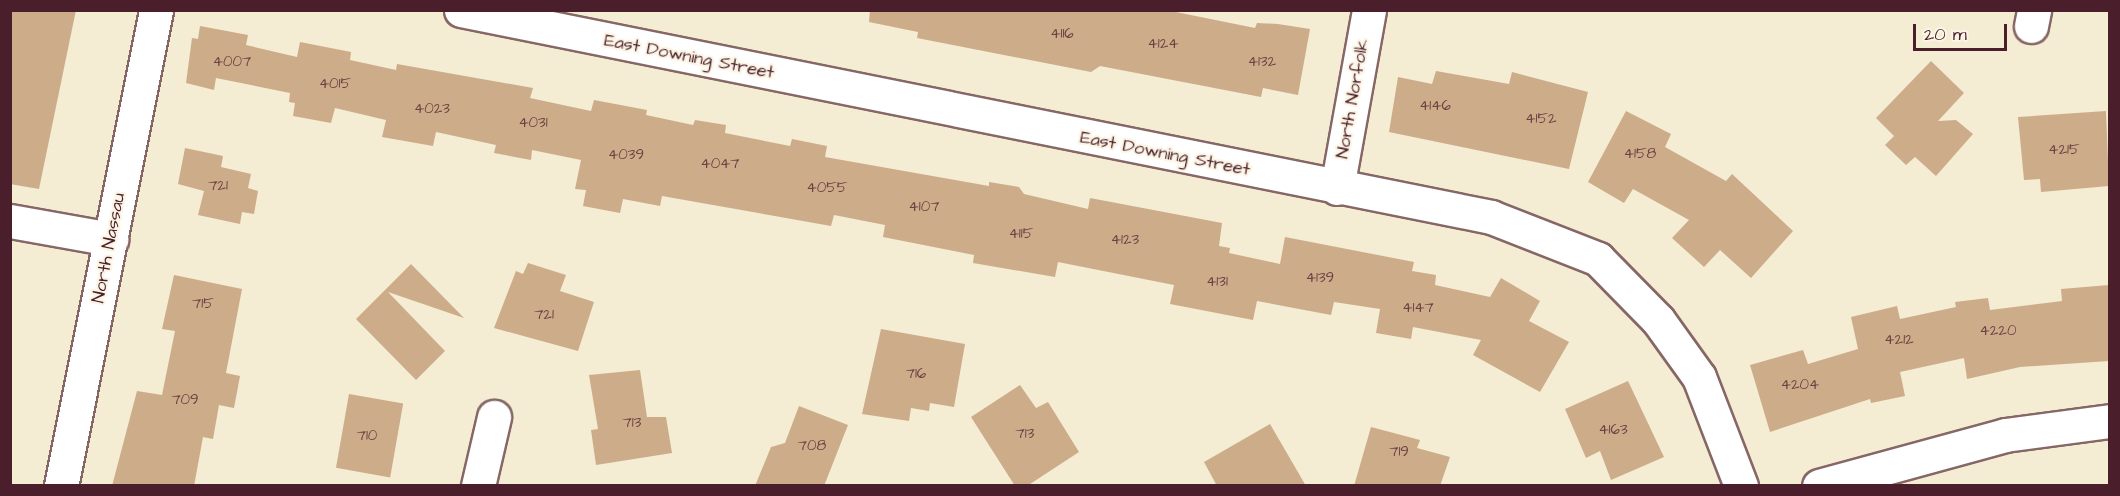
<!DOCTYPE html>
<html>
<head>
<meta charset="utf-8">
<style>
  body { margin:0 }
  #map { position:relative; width:2120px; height:496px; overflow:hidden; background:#f4ecd3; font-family:"Architects Daughter",sans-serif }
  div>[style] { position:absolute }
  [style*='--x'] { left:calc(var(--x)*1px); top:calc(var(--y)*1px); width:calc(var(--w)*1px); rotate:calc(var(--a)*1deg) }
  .building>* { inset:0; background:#cdac8a; transform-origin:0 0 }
  .roads { filter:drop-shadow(2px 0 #866766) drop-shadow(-2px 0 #866766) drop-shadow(0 2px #866766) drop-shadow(0 -2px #866766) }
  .minor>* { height:33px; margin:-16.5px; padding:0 16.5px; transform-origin:16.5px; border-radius:16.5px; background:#fff }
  span { translate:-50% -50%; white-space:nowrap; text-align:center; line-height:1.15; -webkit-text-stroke:4.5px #fcf5e5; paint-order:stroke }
  .number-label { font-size:15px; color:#6b4243 }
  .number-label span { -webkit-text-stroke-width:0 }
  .street-label { font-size:18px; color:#4a1f2b }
  .frame { position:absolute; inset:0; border:12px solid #4a1f2b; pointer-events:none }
  .scale { position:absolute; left:1913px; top:24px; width:94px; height:27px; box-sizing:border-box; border:3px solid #4a1f2b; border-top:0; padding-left:8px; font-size:18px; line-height:21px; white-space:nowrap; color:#4a1f2b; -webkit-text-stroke:4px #fcf5e5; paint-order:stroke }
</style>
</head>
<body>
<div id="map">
  <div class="building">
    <i style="clip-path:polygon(10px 10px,76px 10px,39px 189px,10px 184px)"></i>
    <i style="clip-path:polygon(870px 10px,1166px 10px,1255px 28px,1257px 23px,1278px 24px,1310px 29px,1298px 95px,1263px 88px,1261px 97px,1100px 66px,1091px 72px,917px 38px,918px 32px,869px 22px)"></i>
    <i style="clip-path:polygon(200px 26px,248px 35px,246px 45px,297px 57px,300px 42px,351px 52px,350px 60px,396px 70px,397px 64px,533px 88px,530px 98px,591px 111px,594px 100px,647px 110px,646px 115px,693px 125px,695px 120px,726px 125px,725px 133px,790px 146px,792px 139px,827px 146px,825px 157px,989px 186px,989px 182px,1019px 187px,1024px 194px,1088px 209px,1090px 198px,1222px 223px,1219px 246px,1230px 248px,1229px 253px,1280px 264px,1285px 237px,1414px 262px,1412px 271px,1436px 275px,1435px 285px,1490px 297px,1501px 278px,1540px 301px,1529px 321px,1569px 342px,1540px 392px,1473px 355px,1481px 340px,1413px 327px,1411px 339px,1376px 333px,1380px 309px,1334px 302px,1331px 315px,1257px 301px,1253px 320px,1170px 304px,1174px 285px,1058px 262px,1055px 277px,973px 263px,974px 255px,883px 237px,885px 225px,834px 215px,831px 226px,662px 196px,660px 206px,623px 199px,620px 213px,583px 206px,586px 190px,575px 189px,581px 160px,532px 150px,531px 160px,494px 153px,496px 145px,436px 132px,433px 146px,382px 137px,386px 120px,335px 108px,331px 123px,293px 116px,295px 103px,289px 102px,290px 93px,216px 78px,214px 90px,186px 83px,192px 38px,198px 39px)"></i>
    <i style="clip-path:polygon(1931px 61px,1964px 93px,1938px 121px,1956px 120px,1973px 134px,1936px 176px,1915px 157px,1906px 165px,1885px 145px,1894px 136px,1876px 118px)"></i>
    <i style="clip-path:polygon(1436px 71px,1509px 84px,1512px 72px,1588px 92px,1569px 169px,1389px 132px,1398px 77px,1432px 84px)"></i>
    <i style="clip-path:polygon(1626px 111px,1671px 134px,1665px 147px,1726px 181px,1732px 174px,1793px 231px,1751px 278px,1720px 250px,1704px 267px,1672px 238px,1689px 220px,1633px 189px,1624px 203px,1588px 182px)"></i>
    <i style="clip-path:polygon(2106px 111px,2109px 186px,2041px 192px,2040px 179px,2024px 180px,2018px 117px)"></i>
    <i style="clip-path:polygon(185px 148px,223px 156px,221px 167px,251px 174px,248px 188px,258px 191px,254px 214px,242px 212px,240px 224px,198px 215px,204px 191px,178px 184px)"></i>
    <i style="clip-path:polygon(528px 263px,566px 275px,560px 291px,594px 302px,578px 351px,494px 328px,516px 271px,523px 274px)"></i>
    <i style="clip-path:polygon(411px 264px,464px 318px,388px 292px,445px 351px,416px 380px,356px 319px)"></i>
    <i style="clip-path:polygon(174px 275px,242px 289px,226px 373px,240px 376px,234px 408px,219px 405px,213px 439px,203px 437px,194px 486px,112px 486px,137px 391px,162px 395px,175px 331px,162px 329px)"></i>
    <i style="clip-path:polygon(2109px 285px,2109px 361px,2020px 367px,1967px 379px,1964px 358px,1900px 372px,1905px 396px,1871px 403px,1870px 399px,1770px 432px,1750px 365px,1803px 350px,1808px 364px,1858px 349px,1851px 317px,1897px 306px,1900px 319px,1956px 307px,1955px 302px,1988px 298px,1990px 310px,2062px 301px,2061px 289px)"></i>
    <i style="clip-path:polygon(881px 329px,965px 344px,954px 407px,930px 403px,929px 411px,911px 408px,909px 421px,862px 414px)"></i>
    <i style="clip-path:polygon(640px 370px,647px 417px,666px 417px,672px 453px,596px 465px,591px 430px,598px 429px,589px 375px)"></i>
    <i style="clip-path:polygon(1628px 381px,1664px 457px,1611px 480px,1600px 451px,1586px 458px,1565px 409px)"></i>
    <i style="clip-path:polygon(1020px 385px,1036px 408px,1048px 402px,1079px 452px,1027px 486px,1015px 486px,971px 417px)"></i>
    <i style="left:349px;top:394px;width:55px;height:75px;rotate:10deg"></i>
    <i style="clip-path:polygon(799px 406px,848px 425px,824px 486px,755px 486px,771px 447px,785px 443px)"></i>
    <i style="clip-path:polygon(1270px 424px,1306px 486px,1217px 486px,1204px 462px)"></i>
    <i style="clip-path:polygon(1371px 427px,1420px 440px,1417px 448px,1450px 457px,1440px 486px,1354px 486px)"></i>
  </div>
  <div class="roads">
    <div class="minor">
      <i style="--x:461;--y:10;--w:1051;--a:11.36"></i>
      <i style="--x:1491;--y:217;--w:115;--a:21.4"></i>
      <i style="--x:1598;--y:259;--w:86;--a:45.5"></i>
      <i style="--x:1658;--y:320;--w:70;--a:54.3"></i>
      <i style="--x:1699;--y:377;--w:117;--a:68.9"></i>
      <i style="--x:2031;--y:26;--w:16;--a:-79"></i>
      <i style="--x:1337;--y:188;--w:181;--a:-79.8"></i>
      <i style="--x:10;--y:221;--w:103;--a:10.1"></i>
      <i style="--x:61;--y:486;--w:485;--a:-78.7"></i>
      <i style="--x:478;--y:486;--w:71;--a:-76.9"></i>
      <i style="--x:1819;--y:486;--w:193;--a:-15.3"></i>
      <i style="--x:2005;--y:435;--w:106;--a:-7.6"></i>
    </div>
  </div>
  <div class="number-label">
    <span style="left:1062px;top:34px">4116</span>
    <span style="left:1163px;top:44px">4124</span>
    <span style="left:232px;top:62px">4007</span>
    <span style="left:1262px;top:62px">4132</span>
    <span style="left:335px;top:84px">4015</span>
    <span style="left:1435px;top:106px">4146</span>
    <span style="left:432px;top:109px">4023</span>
    <span style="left:1541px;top:119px">4152</span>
    <span style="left:533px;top:123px">4031</span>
    <span style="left:2064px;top:150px">4215</span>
    <span style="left:1640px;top:154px">4158</span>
    <span style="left:626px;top:155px">4039</span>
    <span style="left:720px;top:164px">4047</span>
    <span style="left:218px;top:186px">721</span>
    <span style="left:827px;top:188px">4055</span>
    <span style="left:924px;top:207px">4107</span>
    <span style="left:1021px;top:234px">4115</span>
    <span style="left:1125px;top:240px">4123</span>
    <span style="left:1320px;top:278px">4139</span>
    <span style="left:1217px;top:282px">4131</span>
    <span style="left:203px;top:304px">715</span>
    <span style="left:1418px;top:308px">4147</span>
    <span style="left:544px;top:315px">721</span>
    <span style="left:1998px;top:331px">4220</span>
    <span style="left:1899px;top:340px">4212</span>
    <span style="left:916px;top:374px">716</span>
    <span style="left:1800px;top:385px">4204</span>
    <span style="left:185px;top:400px">709</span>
    <span style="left:632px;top:423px">713</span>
    <span style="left:1613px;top:430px">4163</span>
    <span style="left:1025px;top:434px">713</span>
    <span style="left:367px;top:436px">710</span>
    <span style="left:812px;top:446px">708</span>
    <span style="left:1399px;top:452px">719</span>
  </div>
  <div class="street-label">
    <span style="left:689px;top:57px;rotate:11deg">East Downing Street</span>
    <span style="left:1353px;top:99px;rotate:-80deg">North Norfolk</span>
    <span style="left:1165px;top:154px;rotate:11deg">East Downing Street</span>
    <span style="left:109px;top:248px;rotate:-79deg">North Nassau</span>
  </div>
  <div class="frame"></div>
  <div class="scale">20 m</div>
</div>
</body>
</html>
